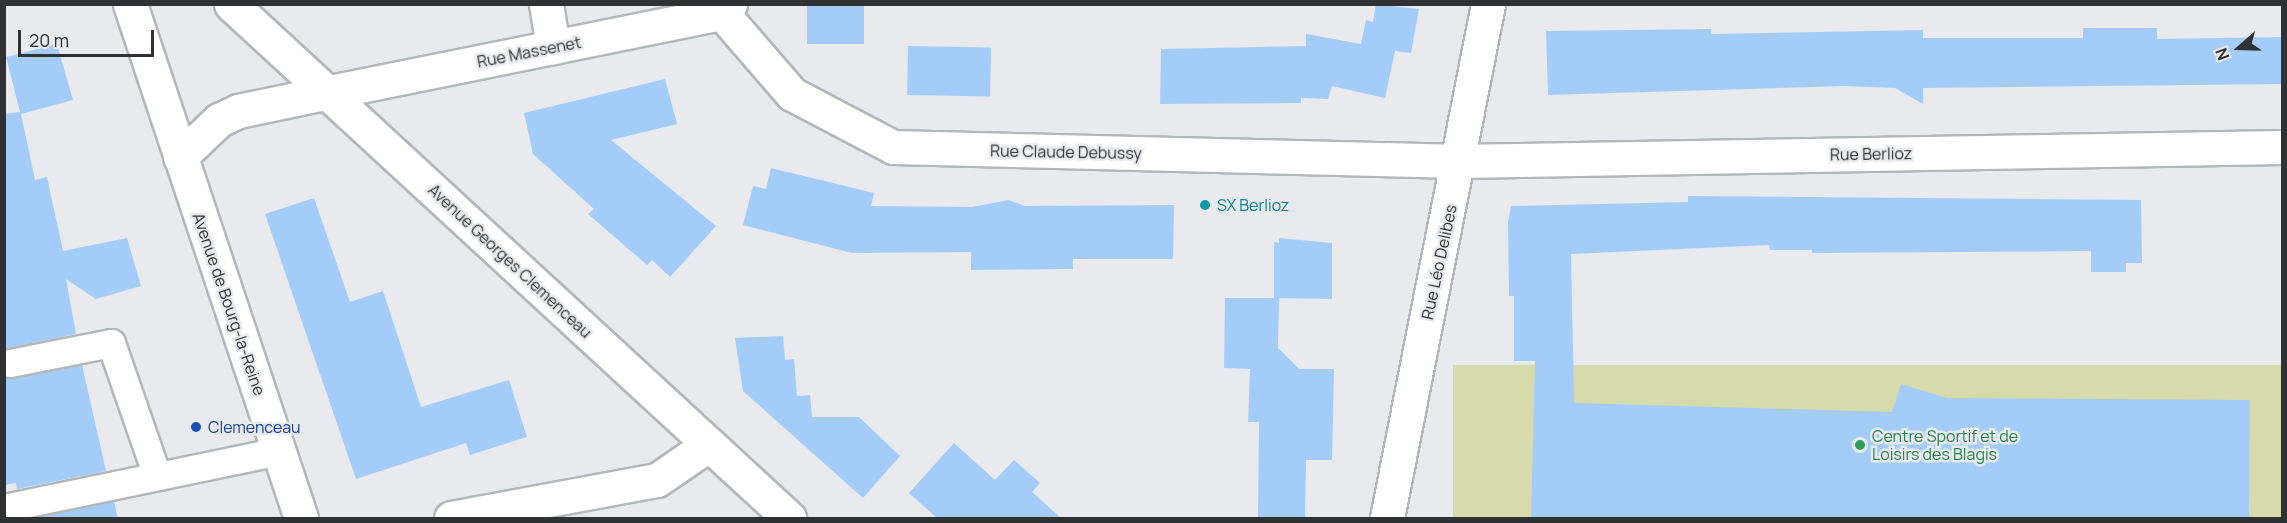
<!DOCTYPE html>
<html>
<head>
<meta charset="utf-8">
<style>
  body { margin:0 }
  #map { position:relative; width:2287px; height:523px; overflow:hidden; background:#e8eaed; font-family:Manrope,sans-serif }
  div>[style] { position:absolute }
  [style*='--x'] { left:calc(var(--x)*1px); top:calc(var(--y)*1px); width:calc(var(--w)*1px); rotate:calc(var(--a)*1deg) }
  .green>* { inset:0; background:#d7dbab; transform-origin:0 0 }
  .building>* { inset:0; background:#a3cdf8; transform-origin:0 0 }
  .roads { filter:drop-shadow(2px 0 #b4b7ba) drop-shadow(-2px 0 #b4b7ba) drop-shadow(0 2px #b4b7ba) drop-shadow(0 -2px #b4b7ba) }
  .service>* { height:27px; margin:-13.5px; padding:0 13.5px; transform-origin:13.5px; border-radius:13.5px; background:#fff }
  .minor>* { height:33px; margin:-16.5px; padding:0 16.5px; transform-origin:16.5px; border-radius:16.5px; background:#fff }
  .tertiary>* { height:33px; margin:-16.5px; padding:0 16.5px; transform-origin:16.5px; border-radius:16.5px; background:#fff }
  .secondary>* { height:33px; margin:-16.5px; padding:0 16.5px; transform-origin:16.5px; border-radius:16.5px; background:#fff }
  .dots>* { width:16px; height:16px; translate:-50% -50%; box-sizing:border-box; border:3px solid #e8eaed; border-radius:50% }
  span { translate:-50% -50%; white-space:nowrap; text-align:center; line-height:1.15; -webkit-text-stroke:5px #e8eaed; paint-order:stroke }
  .street-label { font-size:16px; color:#303132 }
  .culture-label { font-size:16px; color:#0d838f }
  .left { translate:0 -50%; text-align:left }
  .transit-label { font-size:16px; color:#164399 }
  .leisure-label { font-size:16px; color:#27864d }
  .frame { position:absolute; inset:0; border:6px solid #303132; pointer-events:none }
  .north { position:absolute; left:2209px; top:18px; width:60px; height:60px; -webkit-text-stroke:4px #e8eaed; paint-order:stroke; rotate:250deg; font-size:16px; font-weight:700; line-height:24px; text-align:center; color:#303132 }
  .north::after { content:''; display:block; margin:auto; width:21px; height:27px; background:#303132; clip-path:polygon(50% 0,100% 100%,50% 72%,0 100%) }
  .scale { position:absolute; left:18px; top:30px; width:136px; height:27px; box-sizing:border-box; border:3px solid #303132; border-top:0; padding-left:8px; font-size:18px; line-height:21px; white-space:nowrap; color:#303132; -webkit-text-stroke:4px #e8eaed; paint-order:stroke }
</style>
</head>
<body>
<div id="map">
  <div class="green">
    <i style="left:1453px;top:365px;width:829px;height:156px"></i>
  </div>
  <div class="building">
    <i style="left:807px;top:4px;width:57px;height:40px"></i>
    <i style="clip-path:polygon(1376px 4px,1419px 9px,1411px 53px,1395px 51px,1385px 98px,1332px 86px,1328px 99px,1301px 98px,1301px 103px,1160px 104px,1161px 49px,1306px 46px,1306px 34px,1361px 44px,1366px 20px,1373px 22px)"></i>
    <i style="clip-path:polygon(2083px 28px,2157px 28px,2157px 39px,2283px 37px,2283px 84px,1923px 88px,1923px 104px,1895px 88px,1843px 86px,1548px 95px,1546px 31px,1711px 29px,1711px 34px,1923px 30px,1923px 38px,2083px 38px)"></i>
    <i style="clip-path:polygon(57px 44px,73px 100px,21px 114px,35px 180px,47px 177px,63px 251px,127px 238px,141px 286px,96px 299px,66px 279px,76px 334px,4px 349px,4px 114px,20px 112px,6px 57px)"></i>
    <i style="left:908px;top:46px;width:83px;height:49px;rotate:1deg"></i>
    <i style="clip-path:polygon(665px 79px,677px 124px,611px 140px,716px 226px,670px 277px,652px 260px,647px 265px,588px 214px,594px 209px,533px 154px,524px 113px)"></i>
    <i style="clip-path:polygon(771px 168px,874px 193px,871px 206px,972px 207px,1009px 200px,1025px 206px,1174px 205px,1173px 259px,1073px 259px,1073px 269px,971px 270px,971px 252px,852px 253px,743px 225px,753px 186px,766px 189px)"></i>
    <i style="clip-path:polygon(1688px 196px,2141px 200px,2142px 263px,2126px 263px,2126px 272px,2091px 272px,2091px 251px,1812px 253px,1812px 250px,1770px 250px,1769px 245px,1571px 254px,1574px 403px,1892px 412px,1901px 384px,1947px 398px,2250px 400px,2249px 519px,1531px 519px,1535px 361px,1514px 361px,1514px 296px,1509px 296px,1508px 222px,1511px 206px,1688px 202px)"></i>
    <i style="clip-path:polygon(314px 198px,350px 302px,383px 291px,421px 407px,509px 380px,527px 437px,470px 455px,466px 443px,356px 479px,265px 214px)"></i>
    <i style="clip-path:polygon(1279px 238px,1332px 243px,1332px 299px,1274px 298px,1274px 242px,1279px 243px)"></i>
    <i style="clip-path:polygon(1225px 298px,1279px 298px,1278px 348px,1299px 369px,1334px 369px,1332px 460px,1306px 460px,1305px 519px,1258px 519px,1259px 422px,1248px 422px,1250px 369px,1224px 368px)"></i>
    <i style="clip-path:polygon(783px 336px,785px 360px,794px 359px,797px 396px,810px 395px,812px 417px,859px 417px,900px 456px,863px 498px,743px 391px,735px 338px)"></i>
    <i style="clip-path:polygon(82px 365px,106px 471px,17px 489px,16px 483px,4px 485px,4px 378px)"></i>
    <i style="clip-path:polygon(954px 443px,995px 480px,1014px 460px,1040px 483px,1032px 492px,1062px 519px,938px 519px,909px 493px)"></i>
    <i style="clip-path:polygon(114px 501px,118px 519px,31px 519px)"></i>
  </div>
  <div class="roads">
    <div class="service">
      <i style="--x:10;--y:363;--w:103;--a:-11.2"></i>
      <i style="--x:111;--y:343;--w:141;--a:70.9"></i>
      <i style="--x:4;--y:508;--w:281;--a:-11.7"></i>
    </div>
    <div class="minor">
      <i style="--x:546;--y:4;--w:44;--a:80.8"></i>
      <i style="--x:722;--y:13;--w:107;--a:49.2"></i>
      <i style="--x:792;--y:94;--w:114;--a:27.7"></i>
      <i style="--x:893;--y:147;--w:567;--a:1.41"></i>
      <i style="--x:1460;--y:161;--w:822;--a:-0.98"></i>
      <i style="--x:325;--y:93;--w:405;--a:-11.4"></i>
      <i style="--x:722;--y:13;--w:12;--a:-48"></i>
      <i style="--x:451;--y:518;--w:209;--a:-10.5"></i>
      <i style="--x:657;--y:480;--w:62;--a:-34.5"></i>
    </div>
    <div class="tertiary">
      <i style="--x:231;--y:4;--w:759;--a:42.65"></i>
      <i style="--x:180;--y:157;--w:54;--a:-43.5"></i>
      <i style="--x:219;--y:120;--w:21;--a:-25"></i>
      <i style="--x:238;--y:111;--w:89;--a:-11.7"></i>
      <i style="--x:1387;--y:518;--w:524;--a:-78.88"></i>
    </div>
    <div class="secondary">
      <i style="--x:130;--y:4;--w:542;--a:71.6"></i>
    </div>
  </div>
  <div class="dots">
    <i style="left:1205px;top:205px;background:#0f9aa8"></i>
    <i style="left:196px;top:427px;background:#1a4fb4"></i>
    <i style="left:1860px;top:445px;background:#2e9e5b"></i>
  </div>
  <div class="street-label">
    <span style="left:529px;top:52px;rotate:-11deg">Rue Massenet</span>
    <span style="left:1066px;top:152px;rotate:1deg">Rue Claude Debussy</span>
    <span style="left:1871px;top:154px;rotate:-1deg">Rue Berlioz</span>
    <span style="left:510px;top:261px;rotate:43deg">Avenue Georges Clemenceau</span>
    <span style="left:1439px;top:262px;rotate:-78deg">Rue Léo Delibes</span>
    <span style="left:229px;top:304px;rotate:71deg">Avenue de Bourg-la-Reine</span>
  </div>
  <div class="culture-label">
    <span class="left" style="left:1217px;top:205px">SX Berlioz</span>
  </div>
  <div class="transit-label">
    <span class="left" style="left:208px;top:427px">Clemenceau</span>
  </div>
  <div class="leisure-label">
    <span class="left" style="left:1872px;top:445px">Centre Sportif et de<br>Loisirs des Blagis</span>
  </div>
  <div class="frame"></div>
  <div class="north">N</div>
  <div class="scale">20 m</div>
</div>
</body>
</html>
